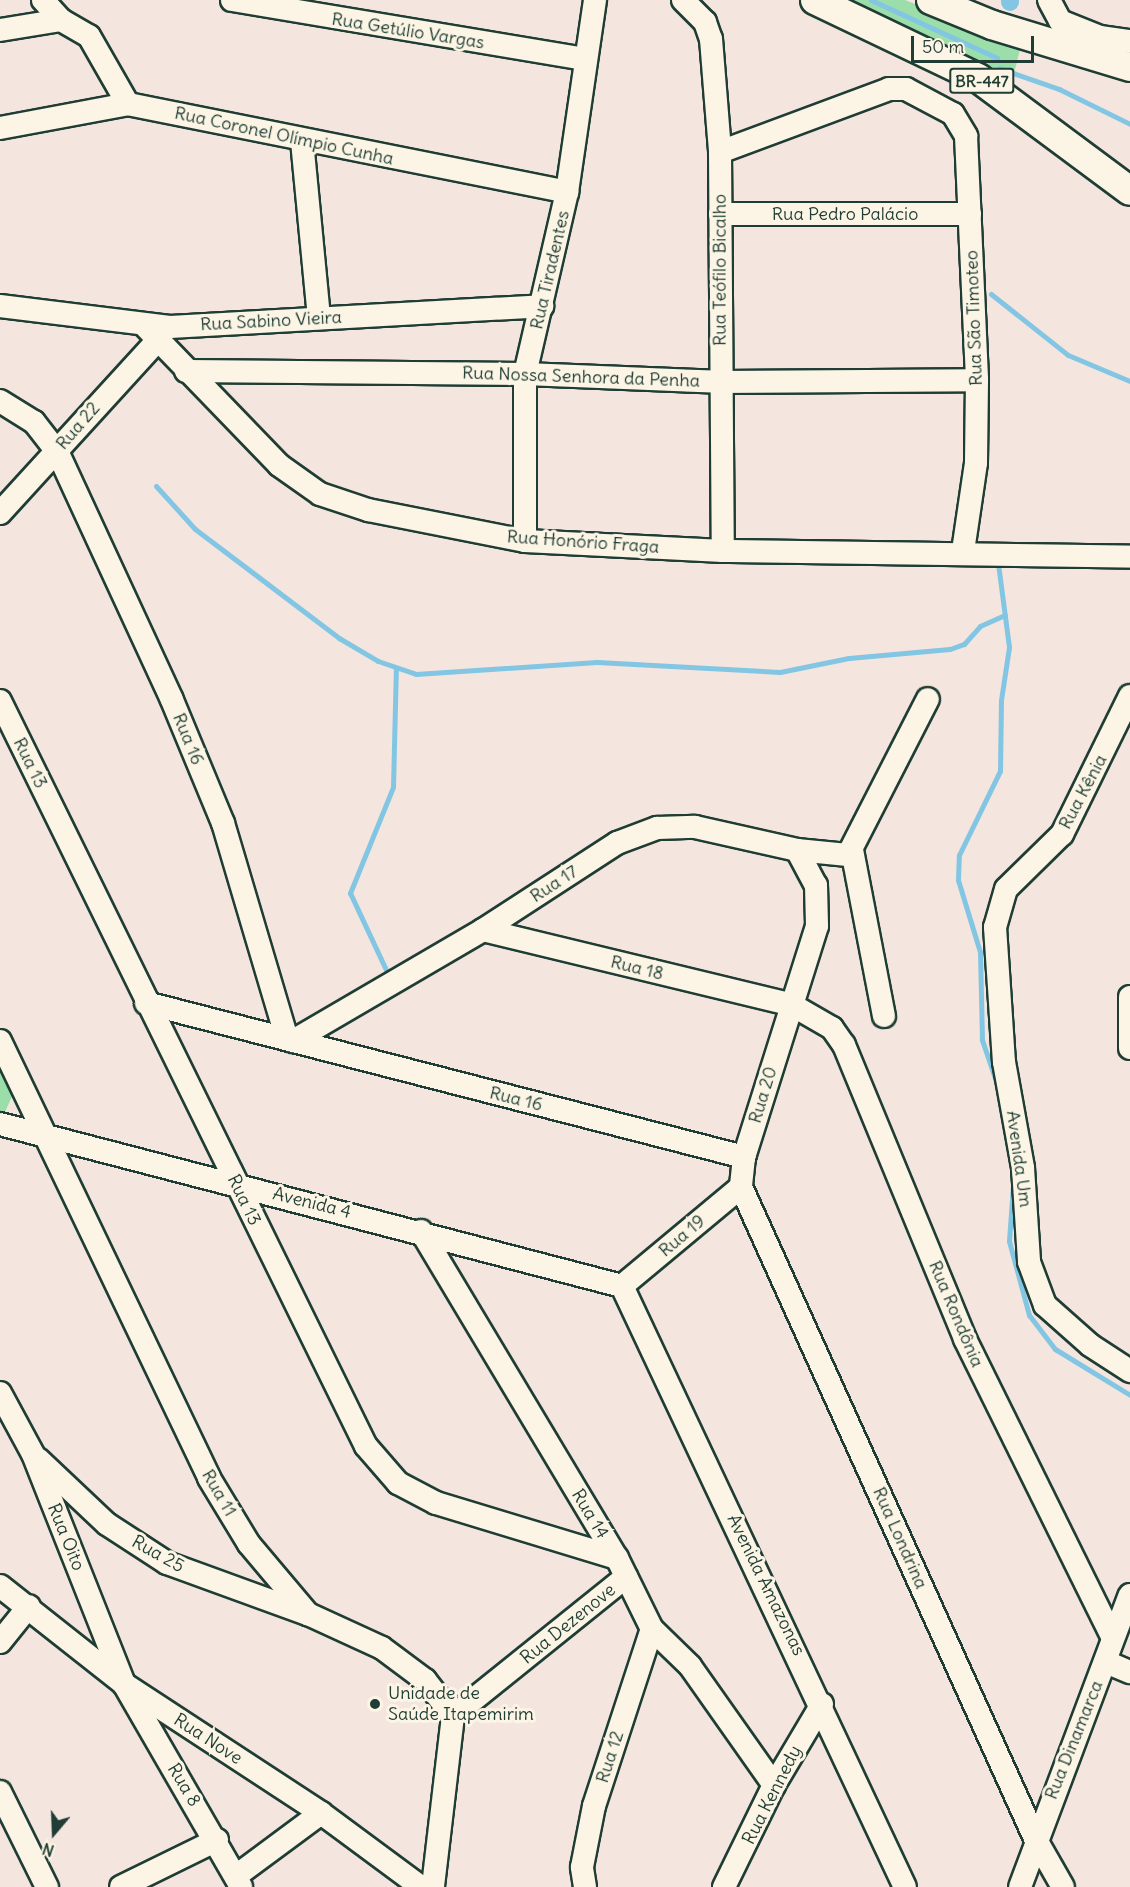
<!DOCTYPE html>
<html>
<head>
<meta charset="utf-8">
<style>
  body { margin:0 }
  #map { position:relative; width:1130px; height:1887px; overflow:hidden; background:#f4e5df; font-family:Delius,sans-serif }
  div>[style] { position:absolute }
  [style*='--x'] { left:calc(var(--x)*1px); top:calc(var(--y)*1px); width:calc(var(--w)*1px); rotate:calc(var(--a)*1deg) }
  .green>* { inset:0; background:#9bdea9 }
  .stream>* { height:5px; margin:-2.5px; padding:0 2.5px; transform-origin:2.5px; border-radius:2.5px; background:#82c6e3 }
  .canal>* { height:18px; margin:-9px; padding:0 9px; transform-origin:9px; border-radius:9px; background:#82c6e3 }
  .roads { filter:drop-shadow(2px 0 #1f3d34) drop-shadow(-2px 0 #1f3d34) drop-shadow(0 2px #1f3d34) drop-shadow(0 -2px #1f3d34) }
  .minor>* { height:22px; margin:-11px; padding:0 11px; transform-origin:11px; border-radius:11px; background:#fcf5e5 }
  .major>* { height:28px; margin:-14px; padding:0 14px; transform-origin:14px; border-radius:14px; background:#fcf5e5 }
  .dots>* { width:16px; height:16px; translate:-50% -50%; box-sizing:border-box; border:3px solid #fcf5e5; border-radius:50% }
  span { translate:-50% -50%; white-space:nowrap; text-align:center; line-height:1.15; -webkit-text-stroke:6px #fcf5e5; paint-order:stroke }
  .shield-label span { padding:2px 4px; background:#fcf5e5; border:2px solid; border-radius:4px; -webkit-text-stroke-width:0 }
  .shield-label { font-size:16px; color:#1f3d34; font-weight:700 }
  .street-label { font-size:18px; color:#1f3d34 }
  .poi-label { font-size:18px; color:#1f3d34 }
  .left { translate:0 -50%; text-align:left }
  .north { position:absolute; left:24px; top:1803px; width:60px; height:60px; -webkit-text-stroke:4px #fcf5e5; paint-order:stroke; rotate:199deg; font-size:16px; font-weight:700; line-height:24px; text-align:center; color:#1f3d34 }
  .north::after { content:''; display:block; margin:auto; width:21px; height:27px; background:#1f3d34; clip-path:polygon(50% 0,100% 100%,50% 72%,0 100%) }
  .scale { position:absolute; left:911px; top:36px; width:123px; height:27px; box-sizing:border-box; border:3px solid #1f3d34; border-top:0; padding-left:8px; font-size:18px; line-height:21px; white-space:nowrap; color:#1f3d34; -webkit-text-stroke:4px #fcf5e5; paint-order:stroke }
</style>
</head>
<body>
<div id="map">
  <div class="green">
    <i style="clip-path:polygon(836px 0,905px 0,1021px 45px,1011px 86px)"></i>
    <i style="clip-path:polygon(0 1057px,14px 1092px,5px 1112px,0 1112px)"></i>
  </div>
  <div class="stream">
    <i style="--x:871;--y:0;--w:139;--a:24.7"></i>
    <i style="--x:999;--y:68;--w:64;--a:19.3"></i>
    <i style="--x:1059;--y:89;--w:79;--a:26.2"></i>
    <i style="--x:991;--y:294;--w:98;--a:38.4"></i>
    <i style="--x:1068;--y:355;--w:67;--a:22.8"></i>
    <i style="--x:156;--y:486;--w:58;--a:47.8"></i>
    <i style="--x:195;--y:529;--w:181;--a:37.1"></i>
    <i style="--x:339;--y:638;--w:45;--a:30.5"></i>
    <i style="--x:378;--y:661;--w:40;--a:18.9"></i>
    <i style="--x:416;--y:674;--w:181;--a:-3.8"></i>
    <i style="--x:597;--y:662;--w:183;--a:3.1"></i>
    <i style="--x:780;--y:672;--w:70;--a:-11.5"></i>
    <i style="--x:849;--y:658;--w:101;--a:-5.1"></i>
    <i style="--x:950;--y:649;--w:15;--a:-20"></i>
    <i style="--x:964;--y:644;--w:24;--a:-48"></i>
    <i style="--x:980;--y:626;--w:27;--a:-24"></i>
    <i style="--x:388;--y:974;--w:89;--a:-115.1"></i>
    <i style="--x:350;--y:893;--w:114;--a:-67.9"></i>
    <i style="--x:393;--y:787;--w:119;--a:-88.6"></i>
    <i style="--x:998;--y:1087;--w:50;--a:-108.8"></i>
    <i style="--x:982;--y:1040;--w:88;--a:-91.3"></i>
    <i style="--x:980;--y:952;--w:75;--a:-107"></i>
    <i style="--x:958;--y:880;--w:25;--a:-88"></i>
    <i style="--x:959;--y:855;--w:93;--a:-64"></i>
    <i style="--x:1000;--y:771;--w:71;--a:-89.2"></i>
    <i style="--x:1001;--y:700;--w:54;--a:-81.4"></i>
    <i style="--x:1009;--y:647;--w:85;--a:-97.5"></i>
    <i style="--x:1013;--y:1185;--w:56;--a:94.1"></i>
    <i style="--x:1009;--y:1241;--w:77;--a:74.9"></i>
    <i style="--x:1029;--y:1315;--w:43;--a:52.6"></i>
    <i style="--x:1055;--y:1349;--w:88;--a:31.5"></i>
  </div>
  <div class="canal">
    <i style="--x:1010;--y:2;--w:2;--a:-90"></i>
  </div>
  <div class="roads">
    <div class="minor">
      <i style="--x:43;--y:0;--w:27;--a:48"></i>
      <i style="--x:61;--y:20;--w:32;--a:30"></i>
      <i style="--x:89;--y:36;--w:78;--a:60.2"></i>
      <i style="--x:232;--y:0;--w:357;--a:9.5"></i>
      <i style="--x:683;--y:0;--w:31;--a:45"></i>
      <i style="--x:705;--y:22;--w:18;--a:71"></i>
      <i style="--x:711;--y:39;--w:113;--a:85.4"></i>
      <i style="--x:720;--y:152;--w:399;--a:89.6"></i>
      <i style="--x:1049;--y:0;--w:24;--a:62"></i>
      <i style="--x:1060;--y:21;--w:43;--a:21.8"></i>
      <i style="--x:1100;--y:37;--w:30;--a:8"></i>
      <i style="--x:0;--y:30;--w:62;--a:-9.3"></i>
      <i style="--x:0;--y:128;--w:130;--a:-10.6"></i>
      <i style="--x:128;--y:104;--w:448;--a:11.3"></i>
      <i style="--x:302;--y:141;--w:178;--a:84.5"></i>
      <i style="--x:720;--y:152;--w:180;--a:-20.4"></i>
      <i style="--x:889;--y:89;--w:17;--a:0"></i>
      <i style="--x:906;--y:89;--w:53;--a:28"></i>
      <i style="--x:953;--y:114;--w:26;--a:59"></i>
      <i style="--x:966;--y:136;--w:244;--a:87.4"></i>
      <i style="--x:977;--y:380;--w:83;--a:90.7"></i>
      <i style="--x:976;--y:463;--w:89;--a:98.4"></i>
      <i style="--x:720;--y:214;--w:250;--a:0"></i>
      <i style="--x:0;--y:306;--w:171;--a:7"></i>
      <i style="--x:170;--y:327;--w:373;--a:-3.2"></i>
      <i style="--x:145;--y:326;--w:193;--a:46"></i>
      <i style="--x:279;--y:465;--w:50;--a:35.3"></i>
      <i style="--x:320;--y:494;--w:51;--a:18.4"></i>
      <i style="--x:368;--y:510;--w:160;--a:11.2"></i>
      <i style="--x:525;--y:541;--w:198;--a:2.9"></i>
      <i style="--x:723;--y:551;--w:407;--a:0.8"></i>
      <i style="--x:186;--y:371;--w:339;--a:0.5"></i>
      <i style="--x:525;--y:374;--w:195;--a:2.3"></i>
      <i style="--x:720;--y:382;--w:257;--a:-0.4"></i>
      <i style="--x:0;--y:401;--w:40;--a:32"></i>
      <i style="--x:34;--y:422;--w:37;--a:52"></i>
      <i style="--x:57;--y:451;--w:274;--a:65.2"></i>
      <i style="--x:172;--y:700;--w:133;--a:67.5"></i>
      <i style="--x:223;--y:823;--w:225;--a:73.5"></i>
      <i style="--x:0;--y:513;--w:233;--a:-47.6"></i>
      <i style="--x:525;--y:541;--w:167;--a:-90"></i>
      <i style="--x:525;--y:374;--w:187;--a:-77"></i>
      <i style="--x:567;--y:192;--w:194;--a:-81.7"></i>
      <i style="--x:1130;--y:696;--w:154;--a:116.2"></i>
      <i style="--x:1062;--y:834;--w:78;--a:135.5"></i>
      <i style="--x:1006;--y:889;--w:40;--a:106"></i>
      <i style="--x:995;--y:927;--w:135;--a:86.2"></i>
      <i style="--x:1004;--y:1062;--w:108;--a:79.8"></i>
      <i style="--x:1023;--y:1168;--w:94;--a:86.3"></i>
      <i style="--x:1029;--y:1262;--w:46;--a:69.6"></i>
      <i style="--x:1045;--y:1305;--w:60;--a:41.6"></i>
      <i style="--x:1090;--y:1345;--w:48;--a:33"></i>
      <i style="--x:0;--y:701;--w:830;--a:63.84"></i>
      <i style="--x:366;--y:1446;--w:49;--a:49.1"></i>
      <i style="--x:398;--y:1483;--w:43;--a:27.8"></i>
      <i style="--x:436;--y:1503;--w:189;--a:16.9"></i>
      <i style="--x:797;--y:850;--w:40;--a:62"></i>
      <i style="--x:816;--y:885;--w:41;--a:88.6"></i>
      <i style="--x:817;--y:926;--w:242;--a:107.5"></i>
      <i style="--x:744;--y:1157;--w:30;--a:96"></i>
      <i style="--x:741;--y:1187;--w:714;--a:65.7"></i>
      <i style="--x:1035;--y:1838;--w:56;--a:60.3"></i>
      <i style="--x:852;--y:850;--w:169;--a:79.1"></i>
      <i style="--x:483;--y:930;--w:318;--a:13.6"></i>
      <i style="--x:792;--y:1005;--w:46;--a:29.9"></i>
      <i style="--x:832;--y:1028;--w:21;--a:55"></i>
      <i style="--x:844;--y:1045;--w:318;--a:67.6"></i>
      <i style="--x:965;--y:1339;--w:332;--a:63.7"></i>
      <i style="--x:1130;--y:997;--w:51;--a:90"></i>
      <i style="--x:146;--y:1003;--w:618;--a:14.44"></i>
      <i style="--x:0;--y:1041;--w:484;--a:64.4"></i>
      <i style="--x:209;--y:1478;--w:77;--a:58.8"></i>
      <i style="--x:249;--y:1544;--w:92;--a:49.9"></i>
      <i style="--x:308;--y:1614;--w:81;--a:24.7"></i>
      <i style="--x:382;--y:1648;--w:54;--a:36.7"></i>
      <i style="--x:425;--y:1680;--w:46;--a:52.1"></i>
      <i style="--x:453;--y:1716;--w:172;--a:96.7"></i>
      <i style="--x:293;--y:1041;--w:220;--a:-30.3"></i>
      <i style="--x:483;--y:930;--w:160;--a:-33"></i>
      <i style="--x:617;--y:843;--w:43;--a:-20.6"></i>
      <i style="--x:657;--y:828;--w:38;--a:-2"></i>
      <i style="--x:695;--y:827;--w:105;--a:12.7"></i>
      <i style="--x:797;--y:850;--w:51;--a:5.6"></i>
      <i style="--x:848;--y:855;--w:175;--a:-62.9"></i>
      <i style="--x:0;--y:1124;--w:643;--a:14.6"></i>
      <i style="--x:421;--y:1231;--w:381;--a:59.1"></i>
      <i style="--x:617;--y:1558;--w:79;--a:63.8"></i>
      <i style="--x:652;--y:1629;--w:53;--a:44.2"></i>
      <i style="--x:690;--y:1666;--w:146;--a:54.8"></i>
      <i style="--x:622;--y:1286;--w:664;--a:64.79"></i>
      <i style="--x:622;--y:1286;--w:155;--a:-39.8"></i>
      <i style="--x:0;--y:1393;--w:69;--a:61.6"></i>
      <i style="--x:33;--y:1454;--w:247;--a:68.4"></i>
      <i style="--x:124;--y:1684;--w:234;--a:60"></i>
      <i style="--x:38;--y:1459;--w:95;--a:43.3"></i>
      <i style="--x:107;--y:1524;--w:72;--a:33"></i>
      <i style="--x:167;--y:1563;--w:149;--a:20"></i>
      <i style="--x:0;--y:1586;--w:158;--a:38.3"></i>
      <i style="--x:124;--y:1684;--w:235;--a:33.2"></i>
      <i style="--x:321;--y:1813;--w:124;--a:36.5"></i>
      <i style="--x:0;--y:1642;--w:46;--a:-51.1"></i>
      <i style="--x:1106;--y:1662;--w:26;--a:23"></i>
      <i style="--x:453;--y:1716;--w:222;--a:-38.8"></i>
      <i style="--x:0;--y:1792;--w:106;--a:63.7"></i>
      <i style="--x:236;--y:1876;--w:106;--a:-36.5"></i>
      <i style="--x:121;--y:1887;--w:107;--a:-26.1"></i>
      <i style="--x:585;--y:1887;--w:20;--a:-99"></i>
      <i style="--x:582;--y:1867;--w:62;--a:-78.9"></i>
      <i style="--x:594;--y:1806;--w:186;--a:-71.9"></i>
      <i style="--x:724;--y:1887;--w:114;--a:-63.9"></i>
      <i style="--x:774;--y:1785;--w:94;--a:-59.3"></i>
      <i style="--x:1020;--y:1887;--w:312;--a:-69.4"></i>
    </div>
    <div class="major">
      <i style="--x:815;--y:0;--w:181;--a:25.6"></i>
      <i style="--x:978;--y:78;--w:189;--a:36.6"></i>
      <i style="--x:931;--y:0;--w:66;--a:22.3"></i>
      <i style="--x:992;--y:25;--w:144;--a:16.9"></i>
    </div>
  </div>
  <div class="dots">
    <i style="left:375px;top:1704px;background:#1f3d34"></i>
  </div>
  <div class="shield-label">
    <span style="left:982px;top:81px">BR-447</span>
  </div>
  <div class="street-label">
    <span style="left:408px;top:31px;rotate:9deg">Rua Getúlio Vargas</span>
    <span style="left:284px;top:136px;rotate:12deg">Rua Coronel Olímpio Cunha</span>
    <span style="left:845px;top:214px">Rua Pedro Palácio</span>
    <span style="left:550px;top:270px;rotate:-77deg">Rua Tiradentes</span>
    <span style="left:720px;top:270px;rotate:-90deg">Rua Teófilo Bicalho</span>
    <span style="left:974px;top:318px;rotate:-92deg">Rua São Timoteo</span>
    <span style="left:271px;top:321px;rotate:-3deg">Rua Sabino Vieira</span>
    <span style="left:581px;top:377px;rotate:2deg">Rua Nossa Senhora da Penha</span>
    <span style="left:78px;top:426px;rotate:-49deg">Rua 22</span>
    <span style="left:583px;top:542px;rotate:4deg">Rua Honório Fraga</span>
    <span style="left:188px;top:739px;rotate:68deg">Rua 16</span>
    <span style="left:30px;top:763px;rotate:64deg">Rua 13</span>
    <span style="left:1083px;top:792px;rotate:-62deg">Rua Kênia</span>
    <span style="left:554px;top:884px;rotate:-33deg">Rua 17</span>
    <span style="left:637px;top:968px;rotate:14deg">Rua 18</span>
    <span style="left:763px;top:1095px;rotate:-73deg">Rua 20</span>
    <span style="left:516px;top:1099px;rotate:14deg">Rua 16</span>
    <span style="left:1019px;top:1159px;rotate:82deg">Avenida Um</span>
    <span style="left:244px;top:1200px;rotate:64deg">Rua 13</span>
    <span style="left:312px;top:1203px;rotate:14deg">Avenida 4</span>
    <span style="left:682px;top:1236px;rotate:-40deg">Rua 19</span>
    <span style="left:956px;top:1314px;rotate:67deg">Rua Rondônia</span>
    <span style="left:219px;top:1493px;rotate:60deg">Rua 11</span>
    <span style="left:590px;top:1514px;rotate:59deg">Rua 14</span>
    <span style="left:66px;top:1537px;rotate:68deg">Rua Oito</span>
    <span style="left:900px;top:1538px;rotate:66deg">Rua Londrina</span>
    <span style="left:158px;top:1554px;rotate:29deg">Rua 25</span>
    <span style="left:766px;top:1585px;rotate:64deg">Avenida Amazonas</span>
    <span style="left:568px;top:1624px;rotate:-39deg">Rua Dezenove</span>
    <span style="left:208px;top:1739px;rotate:33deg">Rua Nove</span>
    <span style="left:1074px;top:1740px;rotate:-68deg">Rua Dinamarca</span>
    <span style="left:610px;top:1757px;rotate:-72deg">Rua 12</span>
    <span style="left:184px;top:1785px;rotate:59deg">Rua 8</span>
    <span style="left:772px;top:1795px;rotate:-63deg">Rua Kennedy</span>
  </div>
  <div class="poi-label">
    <span class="left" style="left:388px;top:1704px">Unidade de<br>Saúde Itapemirim</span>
  </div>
  <div class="north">N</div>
  <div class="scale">50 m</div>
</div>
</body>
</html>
